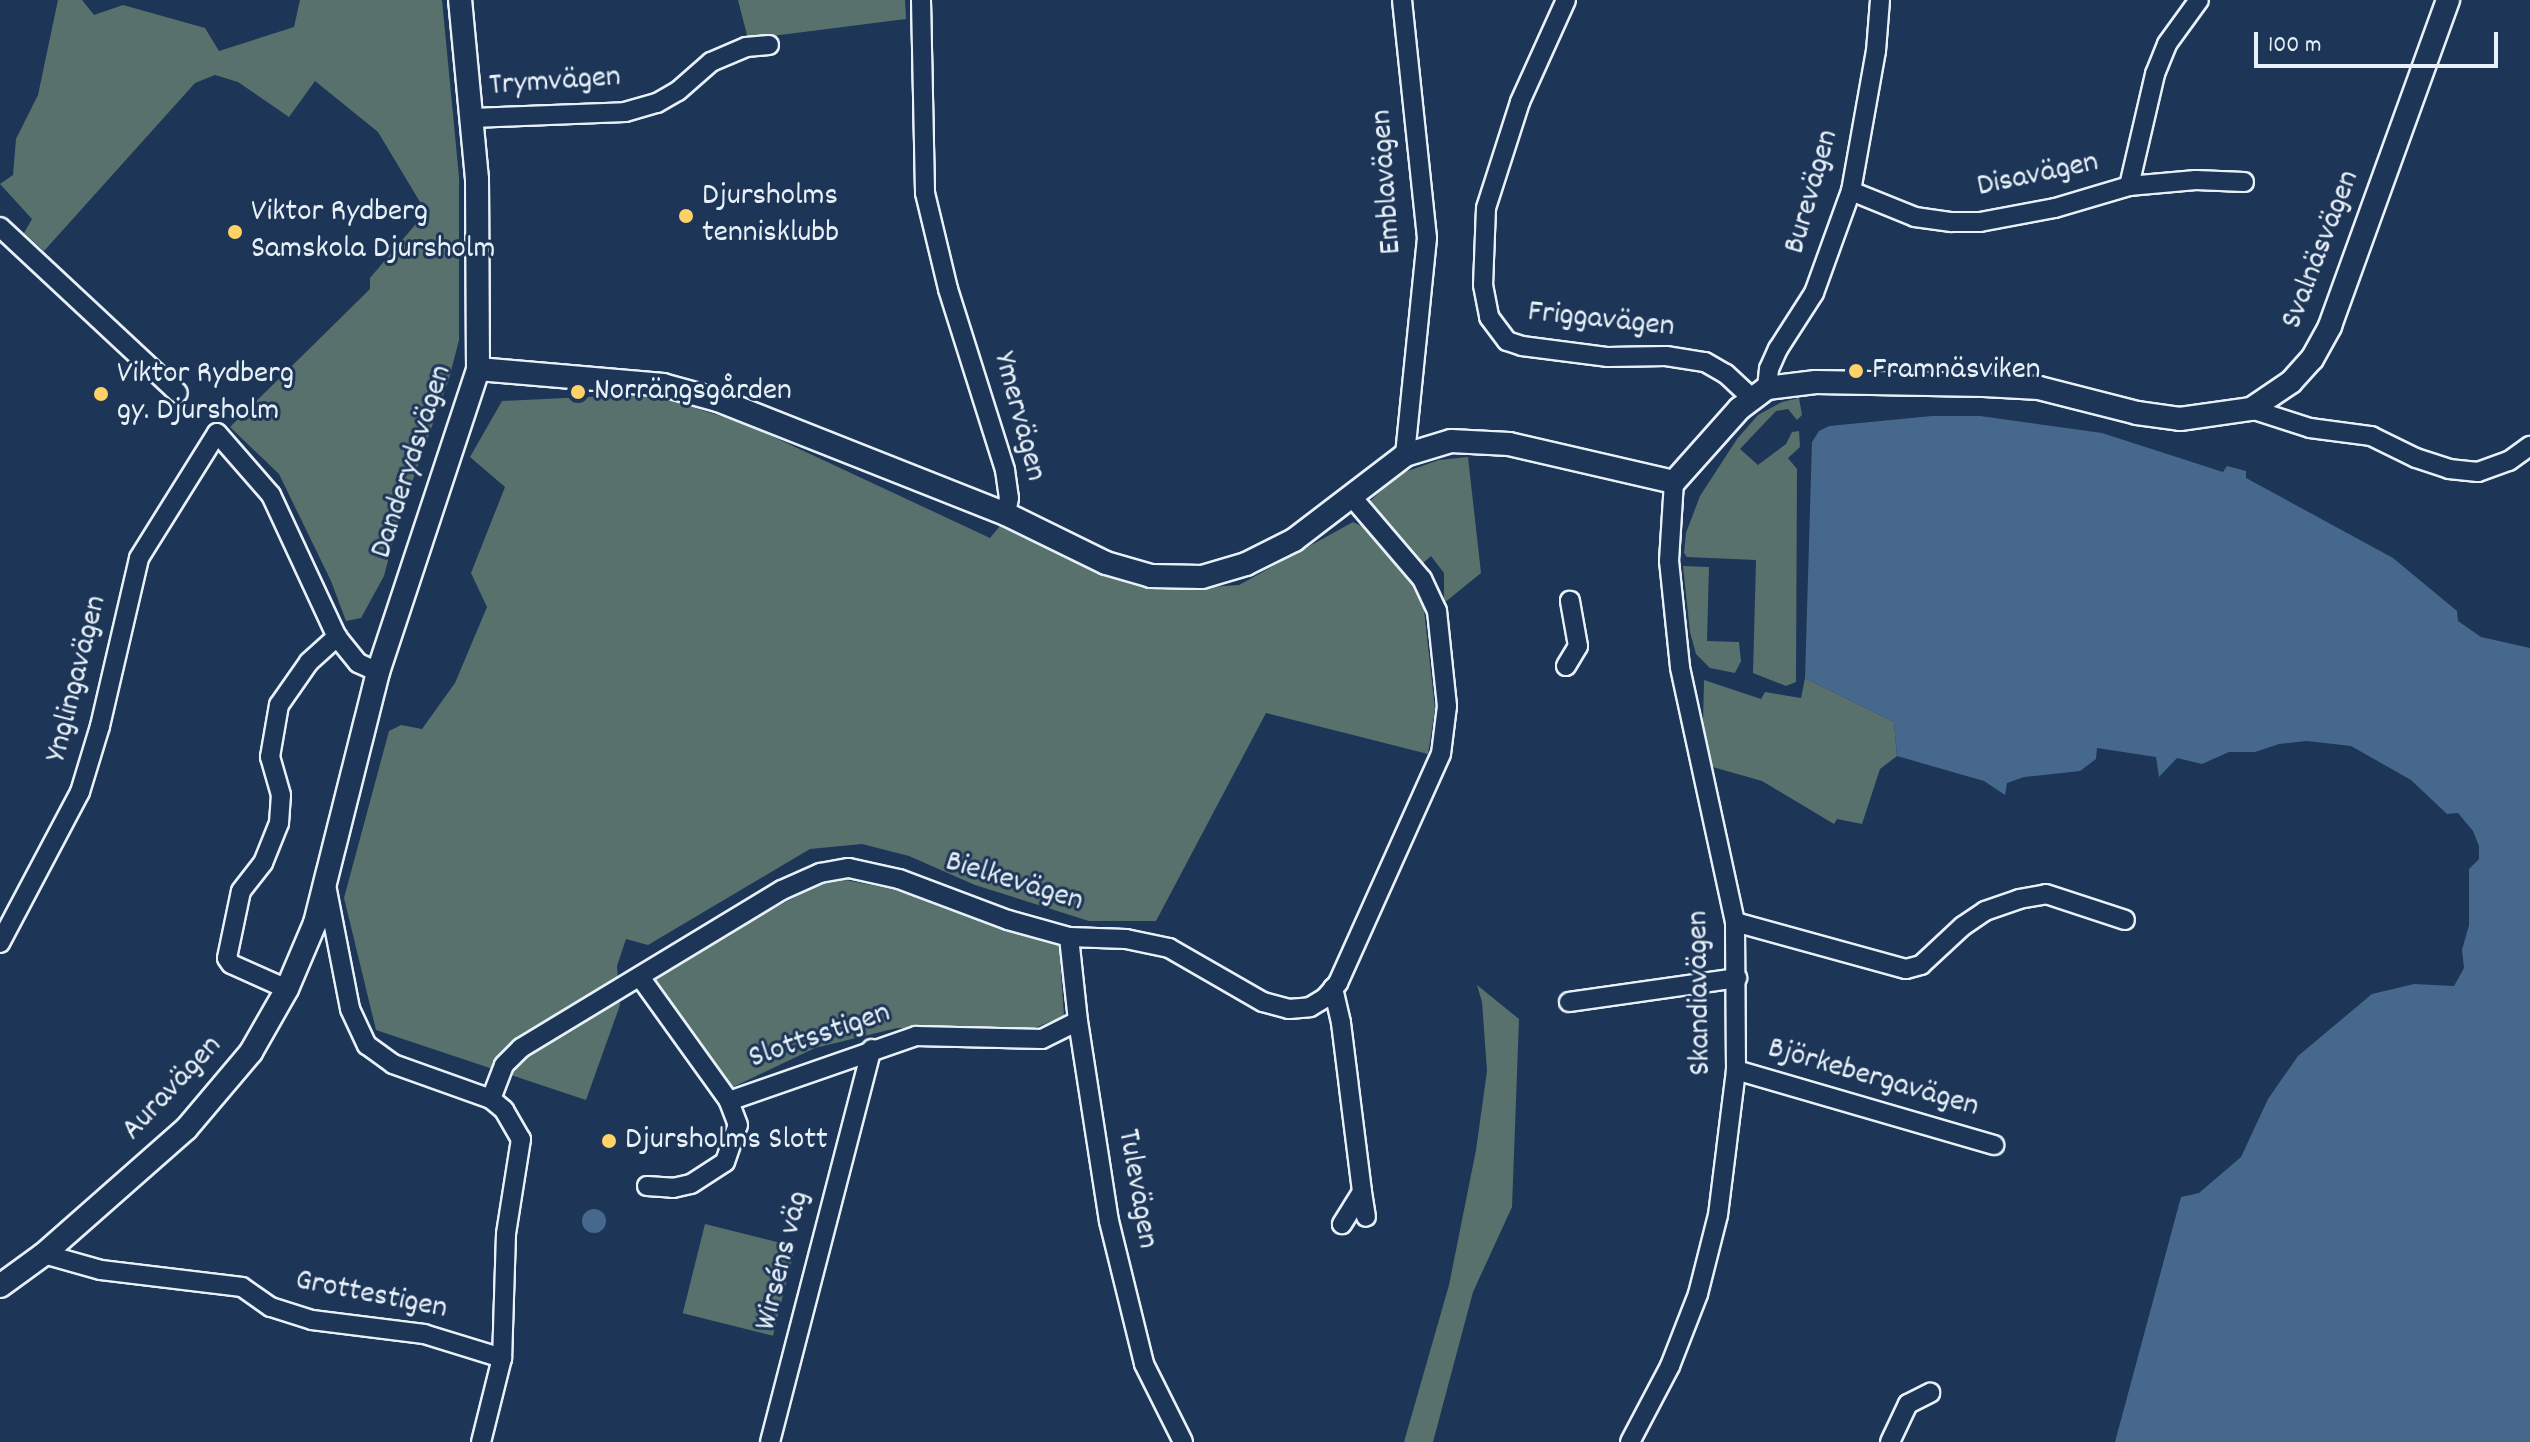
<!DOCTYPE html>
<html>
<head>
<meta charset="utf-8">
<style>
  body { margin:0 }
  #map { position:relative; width:2530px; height:1442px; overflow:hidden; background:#1d3557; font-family:Dekko,sans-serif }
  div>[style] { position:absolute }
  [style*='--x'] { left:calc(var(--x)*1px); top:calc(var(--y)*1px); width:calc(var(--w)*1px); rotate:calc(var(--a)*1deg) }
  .green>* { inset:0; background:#58716d; transform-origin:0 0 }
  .water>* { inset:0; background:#46688c }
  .round { border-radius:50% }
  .roads { filter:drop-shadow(2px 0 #e8f1f8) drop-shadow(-2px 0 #e8f1f8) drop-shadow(0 2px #e8f1f8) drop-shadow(0 -2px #e8f1f8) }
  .minor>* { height:18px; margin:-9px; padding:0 9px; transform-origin:9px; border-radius:9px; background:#1d3557 }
  .tertiary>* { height:22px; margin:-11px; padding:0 11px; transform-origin:11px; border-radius:11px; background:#1d3557 }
  .dots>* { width:22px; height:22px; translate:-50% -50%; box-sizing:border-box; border:4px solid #1d3557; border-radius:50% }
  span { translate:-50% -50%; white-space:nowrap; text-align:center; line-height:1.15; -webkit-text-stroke:6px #1d3557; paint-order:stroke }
  .street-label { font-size:32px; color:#e8f1f8 }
  .poi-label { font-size:32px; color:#e8f1f8 }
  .left { translate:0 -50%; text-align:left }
  .scale { position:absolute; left:2254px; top:32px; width:244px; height:36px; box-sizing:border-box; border:4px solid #e8f1f8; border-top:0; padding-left:10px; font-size:24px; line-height:28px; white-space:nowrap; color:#e8f1f8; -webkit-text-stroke:6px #1d3557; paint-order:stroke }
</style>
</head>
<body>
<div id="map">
  <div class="green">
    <i style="clip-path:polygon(58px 0,82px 0,94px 15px,123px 5px,205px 28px,219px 51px,294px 27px,300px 0,442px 0,459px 177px,459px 340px,449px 379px,399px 518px,384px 576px,361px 618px,346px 621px,331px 581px,279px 474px,230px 427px,370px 289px,370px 278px,426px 212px,378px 132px,315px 81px,289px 117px,238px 82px,215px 75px,195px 83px,44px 251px,24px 233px,32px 219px,0 184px,13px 175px,16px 139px,38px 95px)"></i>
    <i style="clip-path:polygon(738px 0,905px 0,906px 19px,748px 39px)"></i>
    <i style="clip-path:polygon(650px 394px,746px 424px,990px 538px,1000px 526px,1116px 579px,1161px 590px,1239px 585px,1353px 522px,1370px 530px,1388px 549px,1423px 601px,1435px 709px,1428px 754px,1266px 713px,1156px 921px,1089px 921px,975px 885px,909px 856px,862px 844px,810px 849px,648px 945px,626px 939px,617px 966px,620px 1005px,586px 1100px,376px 1030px,344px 898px,389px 731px,401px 725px,422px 729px,455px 683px,487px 607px,471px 573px,505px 487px,470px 457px,502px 401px)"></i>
    <i style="clip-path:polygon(1799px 398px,1802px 415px,1797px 420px,1788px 409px,1776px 411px,1740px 449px,1758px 465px,1786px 444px,1792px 432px,1799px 431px,1800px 447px,1788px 458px,1797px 469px,1796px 682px,1786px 686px,1753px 673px,1756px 560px,1687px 557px,1684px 553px,1686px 533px,1700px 496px,1737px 439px,1758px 415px,1782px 402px)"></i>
    <i style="clip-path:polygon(1468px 457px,1481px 573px,1444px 603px,1444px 573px,1431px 556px,1422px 564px,1372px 509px,1370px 501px,1399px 474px,1439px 460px)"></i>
    <i style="clip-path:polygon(1683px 566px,1709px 567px,1707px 641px,1739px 642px,1741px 661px,1735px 673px,1710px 668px,1696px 654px,1690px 632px)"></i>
    <i style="clip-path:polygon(1805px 678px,1894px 722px,1897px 756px,1880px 769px,1862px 824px,1837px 819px,1834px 824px,1762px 781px,1709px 766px,1703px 724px,1704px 680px,1761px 699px,1765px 692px,1801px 698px)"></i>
    <i style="clip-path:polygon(840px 879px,892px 889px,1059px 944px,1064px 1016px,1025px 1032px,897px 1028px,815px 1048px,731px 1088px,652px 975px,819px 884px)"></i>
    <i style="clip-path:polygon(1477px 985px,1519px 1019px,1512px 1207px,1473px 1292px,1433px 1442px,1404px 1442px,1449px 1285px,1476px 1150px,1487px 1071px,1482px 1002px)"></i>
    <i style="left:705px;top:1224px;width:93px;height:92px;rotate:14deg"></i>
  </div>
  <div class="water">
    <i style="clip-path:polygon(1932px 416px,1980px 416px,2102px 433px,2223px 472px,2227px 466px,2246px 471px,2246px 478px,2393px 558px,2457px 611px,2458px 621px,2481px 637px,2530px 648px,2530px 1442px,2115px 1442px,2181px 1197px,2199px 1193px,2241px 1157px,2268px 1099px,2298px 1056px,2372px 994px,2414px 984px,2454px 986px,2464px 968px,2462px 950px,2469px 925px,2469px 869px,2479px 859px,2479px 846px,2473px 831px,2458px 813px,2447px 814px,2411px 780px,2351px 746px,2307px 741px,2279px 744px,2255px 752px,2229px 752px,2202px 764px,2177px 758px,2159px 777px,2156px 757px,2097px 748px,2096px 759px,2080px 771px,2024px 777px,2007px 783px,2005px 795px,1984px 781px,1897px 756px,1894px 722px,1805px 678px,1812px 442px,1819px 431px,1829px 426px)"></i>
    <i class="round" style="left:582px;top:1209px;width:24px;height:24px"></i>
  </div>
  <div class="roads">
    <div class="minor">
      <i style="--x:921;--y:0;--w:193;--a:88.8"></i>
      <i style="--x:925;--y:193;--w:99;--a:76.5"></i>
      <i style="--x:948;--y:289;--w:190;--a:72.5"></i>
      <i style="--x:1005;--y:470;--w:28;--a:82"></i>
      <i style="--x:1009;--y:498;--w:16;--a:101"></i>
      <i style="--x:1402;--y:0;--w:239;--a:84"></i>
      <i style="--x:1427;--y:238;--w:218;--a:95.8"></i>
      <i style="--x:1566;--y:0;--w:112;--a:114.3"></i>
      <i style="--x:1520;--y:102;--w:111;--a:107.8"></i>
      <i style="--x:1486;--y:208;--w:77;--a:92.2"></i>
      <i style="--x:1483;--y:285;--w:33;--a:79"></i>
      <i style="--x:1489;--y:317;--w:30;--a:53"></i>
      <i style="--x:1507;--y:341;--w:16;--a:18"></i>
      <i style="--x:1522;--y:346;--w:87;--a:7.3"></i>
      <i style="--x:1608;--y:357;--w:58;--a:-1"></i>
      <i style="--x:1666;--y:356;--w:39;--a:9"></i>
      <i style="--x:1705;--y:362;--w:24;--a:30"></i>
      <i style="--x:1726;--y:374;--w:35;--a:43"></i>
      <i style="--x:472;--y:118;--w:153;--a:-2.2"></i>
      <i style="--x:625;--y:112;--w:33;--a:-16"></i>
      <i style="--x:657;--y:103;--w:24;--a:-30"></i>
      <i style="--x:678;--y:91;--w:44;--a:-41.3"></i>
      <i style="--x:711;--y:62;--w:38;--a:-23"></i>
      <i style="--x:746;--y:47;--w:23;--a:-5"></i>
      <i style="--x:2129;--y:186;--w:115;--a:-76.9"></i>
      <i style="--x:2155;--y:74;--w:32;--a:-68"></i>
      <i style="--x:2167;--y:44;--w:54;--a:-54"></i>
      <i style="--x:1851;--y:191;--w:69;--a:22.1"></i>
      <i style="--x:1915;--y:217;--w:37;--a:8"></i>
      <i style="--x:1952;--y:222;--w:28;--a:0"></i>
      <i style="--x:1980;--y:222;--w:76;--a:-10.6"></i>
      <i style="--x:2055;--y:208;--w:77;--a:-16.6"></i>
      <i style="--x:2129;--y:186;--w:67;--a:-5.1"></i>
      <i style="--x:2196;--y:180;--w:48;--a:2.4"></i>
      <i style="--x:0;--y:227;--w:243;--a:43"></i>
      <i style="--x:1767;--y:388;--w:19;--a:-84"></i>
      <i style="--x:1769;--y:369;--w:22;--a:-66"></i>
      <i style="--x:1778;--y:349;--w:67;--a:-57.3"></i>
      <i style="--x:1814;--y:293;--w:109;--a:-70.1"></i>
      <i style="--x:1851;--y:191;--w:142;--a:-79.9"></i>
      <i style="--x:1876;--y:51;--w:51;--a:-85.5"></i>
      <i style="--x:2251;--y:409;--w:62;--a:17.9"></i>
      <i style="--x:2310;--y:428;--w:62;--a:7.5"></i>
      <i style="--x:2371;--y:436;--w:50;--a:26.1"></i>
      <i style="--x:2416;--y:458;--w:35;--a:18"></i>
      <i style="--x:2449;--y:469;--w:29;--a:6"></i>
      <i style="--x:2478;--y:472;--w:33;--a:-20"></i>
      <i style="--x:2509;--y:461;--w:26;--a:-36"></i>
      <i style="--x:1566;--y:666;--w:23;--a:-59"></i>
      <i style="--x:1578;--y:646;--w:46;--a:-100.1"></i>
      <i style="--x:326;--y:885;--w:126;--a:79"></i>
      <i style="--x:350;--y:1009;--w:40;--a:65"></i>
      <i style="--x:367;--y:1045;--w:32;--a:36"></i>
      <i style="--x:393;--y:1064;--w:104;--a:19.7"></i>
      <i style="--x:491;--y:1099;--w:17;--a:40"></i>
      <i style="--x:504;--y:1110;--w:34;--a:60"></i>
      <i style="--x:521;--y:1139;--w:96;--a:99"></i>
      <i style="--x:506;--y:1234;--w:124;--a:91.8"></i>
      <i style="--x:502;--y:1358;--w:87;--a:104"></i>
      <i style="--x:1735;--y:922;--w:177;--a:15.4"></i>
      <i style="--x:1906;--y:969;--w:16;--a:-15"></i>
      <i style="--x:1921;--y:965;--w:57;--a:-42.9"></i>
      <i style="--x:1963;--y:926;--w:27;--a:-34"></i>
      <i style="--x:1985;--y:911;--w:36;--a:-19"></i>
      <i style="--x:2019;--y:899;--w:27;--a:-10"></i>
      <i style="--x:2046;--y:894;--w:83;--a:18.2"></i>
      <i style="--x:1069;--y:937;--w:84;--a:83.9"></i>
      <i style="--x:1078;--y:1021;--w:202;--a:81.2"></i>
      <i style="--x:1109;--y:1221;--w:147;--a:76.2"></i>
      <i style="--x:1144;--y:1364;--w:87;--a:63.4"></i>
      <i style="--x:0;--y:943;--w:171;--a:-62.1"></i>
      <i style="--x:80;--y:792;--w:69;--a:-73.1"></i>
      <i style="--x:100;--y:726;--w:172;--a:-76.9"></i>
      <i style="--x:139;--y:558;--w:147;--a:-58"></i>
      <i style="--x:217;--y:433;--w:82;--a:48.9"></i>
      <i style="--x:271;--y:495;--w:157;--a:65.1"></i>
      <i style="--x:337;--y:637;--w:33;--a:51"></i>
      <i style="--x:358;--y:663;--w:22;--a:24"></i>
      <i style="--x:640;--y:977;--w:153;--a:54.3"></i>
      <i style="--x:1333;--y:988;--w:36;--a:77"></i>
      <i style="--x:1341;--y:1023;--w:170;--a:82.9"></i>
      <i style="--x:1362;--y:1192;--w:38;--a:122"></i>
      <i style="--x:287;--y:989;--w:61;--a:-155.9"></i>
      <i style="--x:231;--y:964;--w:7;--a:-124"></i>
      <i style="--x:227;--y:958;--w:68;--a:-78.2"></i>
      <i style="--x:241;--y:891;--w:36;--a:-52"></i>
      <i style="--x:263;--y:863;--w:43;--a:-68.2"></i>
      <i style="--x:279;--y:823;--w:28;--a:-86"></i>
      <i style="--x:281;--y:795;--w:40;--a:-106"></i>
      <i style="--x:270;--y:757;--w:53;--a:-80.2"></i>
      <i style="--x:279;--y:705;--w:52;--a:-55.1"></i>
      <i style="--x:309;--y:662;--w:38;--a:-42"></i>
      <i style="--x:1569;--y:1002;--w:170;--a:-8.1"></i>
      <i style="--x:1736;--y:1070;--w:269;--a:16.2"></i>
      <i style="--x:491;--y:1099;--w:36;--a:-69"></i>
      <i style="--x:504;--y:1065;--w:24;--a:-45"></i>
      <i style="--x:521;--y:1048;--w:305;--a:-31.2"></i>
      <i style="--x:782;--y:890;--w:42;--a:-24.1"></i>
      <i style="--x:820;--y:873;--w:29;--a:-10"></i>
      <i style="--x:849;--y:868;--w:51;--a:12.4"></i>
      <i style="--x:899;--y:879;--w:116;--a:20.6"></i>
      <i style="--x:1008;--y:920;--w:63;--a:15.6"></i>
      <i style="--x:1069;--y:937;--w:57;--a:2"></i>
      <i style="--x:1126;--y:939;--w:44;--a:11.8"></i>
      <i style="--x:1169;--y:948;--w:108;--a:29.9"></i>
      <i style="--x:1263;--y:1002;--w:27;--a:15"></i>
      <i style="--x:1289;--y:1009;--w:21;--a:-5"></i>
      <i style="--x:1310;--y:1007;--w:17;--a:-31"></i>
      <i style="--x:1325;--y:998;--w:20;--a:-49"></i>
      <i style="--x:1338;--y:983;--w:251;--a:-65.8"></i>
      <i style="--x:1441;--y:754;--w:48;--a:-82.9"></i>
      <i style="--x:1447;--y:706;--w:96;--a:-96"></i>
      <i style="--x:1437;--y:611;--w:35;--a:-115"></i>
      <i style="--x:1422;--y:579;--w:108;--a:-130.5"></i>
      <i style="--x:647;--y:1186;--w:26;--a:4"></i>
      <i style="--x:673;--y:1188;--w:18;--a:-13"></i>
      <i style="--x:691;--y:1184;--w:40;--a:-32.9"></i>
      <i style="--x:725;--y:1162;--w:39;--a:-71"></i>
      <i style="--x:738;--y:1125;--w:26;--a:-111"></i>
      <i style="--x:729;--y:1101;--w:198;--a:-19.2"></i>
      <i style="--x:916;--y:1036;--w:126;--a:1.4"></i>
      <i style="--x:1042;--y:1039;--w:40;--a:-26.6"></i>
      <i style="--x:1362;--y:1192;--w:25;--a:81"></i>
      <i style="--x:44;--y:1254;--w:59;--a:15.7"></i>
      <i style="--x:101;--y:1270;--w:142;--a:6.9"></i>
      <i style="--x:242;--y:1287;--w:35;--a:35"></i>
      <i style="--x:271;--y:1307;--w:43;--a:17.6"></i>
      <i style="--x:312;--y:1320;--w:113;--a:7.1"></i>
      <i style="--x:424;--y:1334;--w:82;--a:17.1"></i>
      <i style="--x:770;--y:1442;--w:406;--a:-75.5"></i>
      <i style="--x:1630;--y:1442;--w:86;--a:-62.2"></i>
      <i style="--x:1670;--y:1366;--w:77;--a:-68.7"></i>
      <i style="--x:1698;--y:1294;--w:81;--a:-75.8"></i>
      <i style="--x:1718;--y:1215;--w:146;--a:-82.9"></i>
      <i style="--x:1736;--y:1070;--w:148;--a:-90.4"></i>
      <i style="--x:1735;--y:922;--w:261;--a:-102.2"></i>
      <i style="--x:1680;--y:667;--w:107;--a:-95.9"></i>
      <i style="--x:1669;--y:561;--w:79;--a:-86.4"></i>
      <i style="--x:1890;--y:1442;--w:42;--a:-64.7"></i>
      <i style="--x:1908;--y:1404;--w:25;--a:-27"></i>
    </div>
    <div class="tertiary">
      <i style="--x:478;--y:369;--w:186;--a:4.9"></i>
      <i style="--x:663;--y:385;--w:57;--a:15.3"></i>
      <i style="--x:718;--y:400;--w:310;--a:21.6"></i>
      <i style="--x:1006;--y:514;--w:111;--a:26.1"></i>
      <i style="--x:1106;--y:563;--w:47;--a:16.1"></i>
      <i style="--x:1151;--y:576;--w:51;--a:1.1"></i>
      <i style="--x:1202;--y:577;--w:46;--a:-16.5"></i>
      <i style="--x:1246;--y:564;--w:54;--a:-26.6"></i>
      <i style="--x:1294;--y:540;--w:140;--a:-37.4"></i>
      <i style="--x:1405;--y:455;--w:48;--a:-16.9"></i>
      <i style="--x:1451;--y:441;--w:58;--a:3"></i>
      <i style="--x:1509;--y:444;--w:169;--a:13"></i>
      <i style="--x:1674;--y:482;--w:98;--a:-48.3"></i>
      <i style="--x:1739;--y:409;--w:35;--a:-37"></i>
      <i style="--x:1767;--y:388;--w:49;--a:-7"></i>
      <i style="--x:1816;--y:382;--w:168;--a:1"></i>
      <i style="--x:1984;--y:385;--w:55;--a:3.1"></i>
      <i style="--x:2039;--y:388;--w:101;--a:14.3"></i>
      <i style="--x:2137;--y:413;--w:43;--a:7.9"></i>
      <i style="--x:2180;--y:419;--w:72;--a:-8"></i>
      <i style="--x:2251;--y:409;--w:48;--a:-34"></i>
      <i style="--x:2291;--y:382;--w:31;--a:-48"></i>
      <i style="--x:2312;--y:359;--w:38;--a:-61"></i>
      <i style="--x:2330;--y:326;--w:347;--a:-70.1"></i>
      <i style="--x:0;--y:1286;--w:54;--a:-36"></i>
      <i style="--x:44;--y:1254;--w:189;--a:-41.4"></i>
      <i style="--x:186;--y:1129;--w:101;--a:-49.8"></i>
      <i style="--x:251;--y:1052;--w:73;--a:-60.3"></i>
      <i style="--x:287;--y:989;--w:72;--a:-67"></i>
      <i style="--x:315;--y:923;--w:259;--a:-75.9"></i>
      <i style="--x:378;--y:672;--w:319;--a:-71.7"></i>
      <i style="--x:478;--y:369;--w:190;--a:-90.3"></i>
      <i style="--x:477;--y:179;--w:180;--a:-95.4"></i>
    </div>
  </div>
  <div class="dots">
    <i style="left:686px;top:216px;background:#ffd166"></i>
    <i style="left:235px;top:232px;background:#ffd166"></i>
    <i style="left:1856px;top:371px;background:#ffd166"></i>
    <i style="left:578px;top:392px;background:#ffd166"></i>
    <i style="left:101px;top:394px;background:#ffd166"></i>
    <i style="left:609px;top:1141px;background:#ffd166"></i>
  </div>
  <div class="street-label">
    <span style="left:555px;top:83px;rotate:-4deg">Trymvägen</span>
    <span style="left:2038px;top:176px;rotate:-12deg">Disavägen</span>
    <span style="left:1388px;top:182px;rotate:-94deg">Emblavägen</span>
    <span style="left:1813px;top:192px;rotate:-74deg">Burevägen</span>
    <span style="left:2322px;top:250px;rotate:-69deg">Svalnäsvägen</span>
    <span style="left:1601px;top:321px;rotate:6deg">Friggavägen</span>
    <span style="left:1018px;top:417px;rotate:75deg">Ymervägen</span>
    <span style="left:413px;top:462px;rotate:-72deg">Danderydsvägen</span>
    <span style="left:78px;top:679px;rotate:-76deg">Ynglingavägen</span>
    <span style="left:1014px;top:883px;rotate:17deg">Bielkevägen</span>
    <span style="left:1701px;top:993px;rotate:-91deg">Skandiavägen</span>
    <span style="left:820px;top:1037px;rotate:-19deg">Slottsstigen</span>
    <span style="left:1873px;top:1079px;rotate:16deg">Björkebergavägen</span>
    <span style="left:173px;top:1089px;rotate:-47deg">Auravägen</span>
    <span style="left:1136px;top:1189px;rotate:80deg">Tulevägen</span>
    <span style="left:784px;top:1261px;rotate:-76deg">Wirséns väg</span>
    <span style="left:371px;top:1296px;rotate:11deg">Grottestigen</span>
  </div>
  <div class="poi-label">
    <span class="left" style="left:702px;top:216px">Djursholms<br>tennisklubb</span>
    <span class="left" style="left:251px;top:232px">Viktor Rydberg<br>Samskola Djursholm</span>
    <span class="left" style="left:1872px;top:371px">Framnäsviken</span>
    <span class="left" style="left:117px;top:394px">Viktor Rydberg<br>gy. Djursholm</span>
    <span class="left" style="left:594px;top:392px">Norrängsgården</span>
    <span class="left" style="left:625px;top:1141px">Djursholms Slott</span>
  </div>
  <div class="scale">100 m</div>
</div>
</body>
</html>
